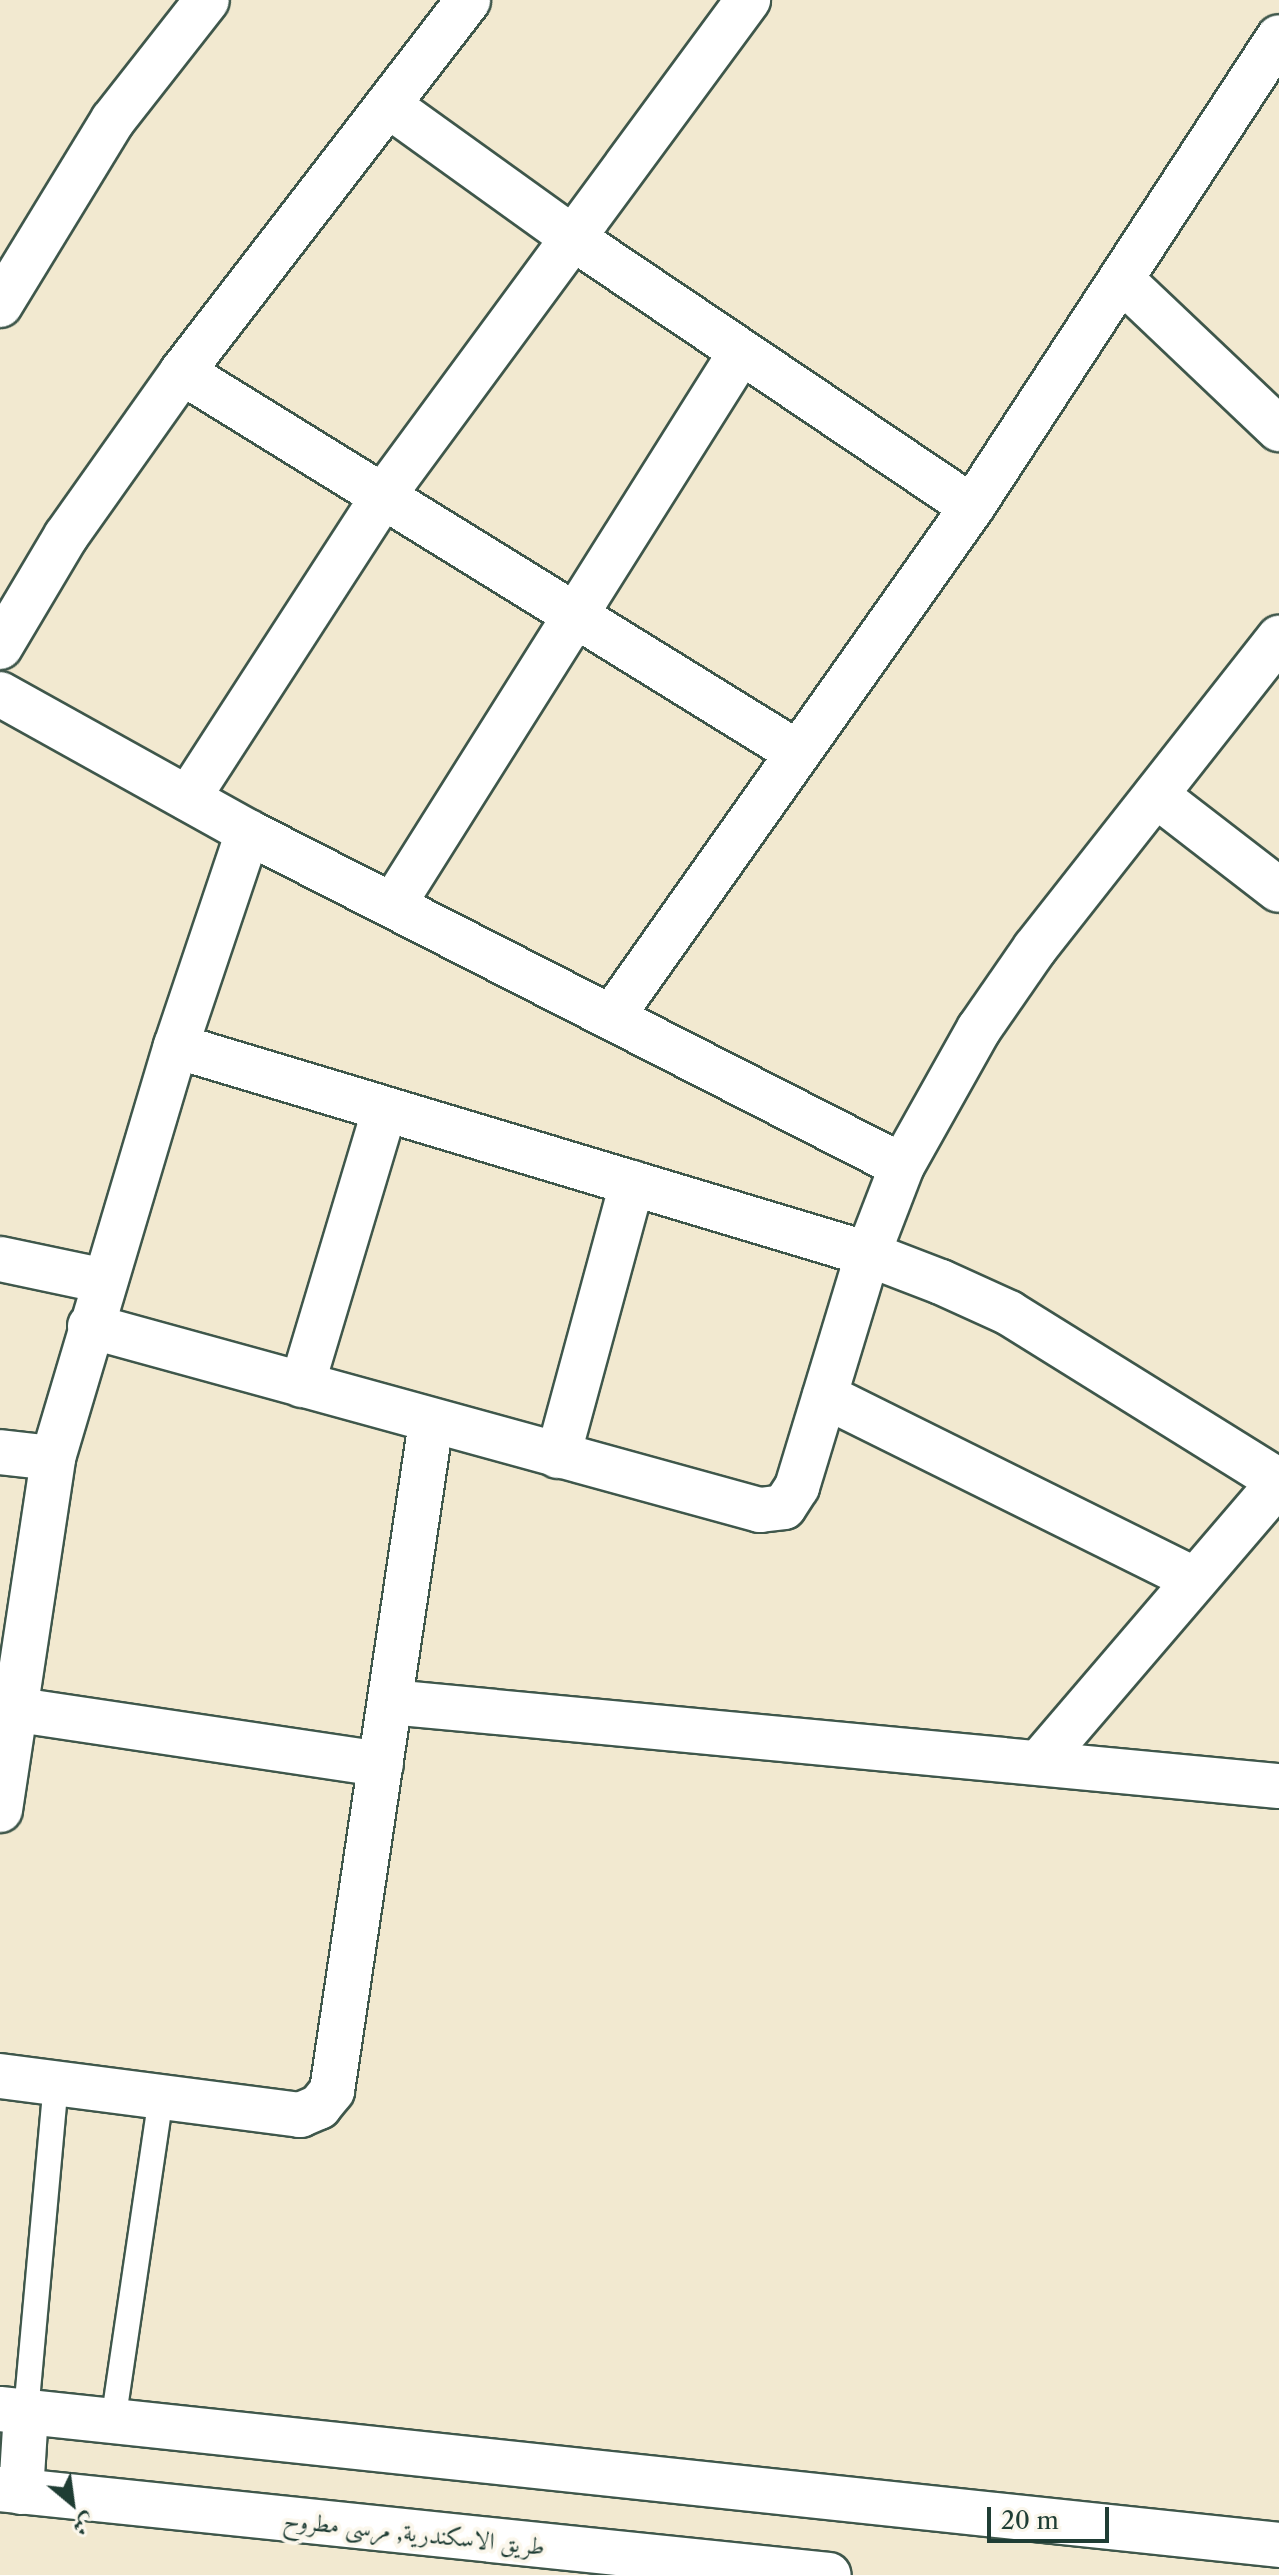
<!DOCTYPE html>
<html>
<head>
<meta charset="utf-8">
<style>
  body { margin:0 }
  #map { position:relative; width:1279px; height:2575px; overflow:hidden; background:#f2e9d0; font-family:"Libre Caslon Text",Amiri,serif }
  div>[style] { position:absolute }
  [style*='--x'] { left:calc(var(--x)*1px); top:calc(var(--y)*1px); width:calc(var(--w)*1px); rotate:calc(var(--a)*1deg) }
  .roads { filter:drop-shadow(2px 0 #3f574b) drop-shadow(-2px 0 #3f574b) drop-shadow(0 2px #3f574b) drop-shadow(0 -2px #3f574b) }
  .lane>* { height:24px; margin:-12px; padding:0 12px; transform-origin:12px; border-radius:12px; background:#fff }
  .street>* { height:44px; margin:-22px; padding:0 22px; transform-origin:22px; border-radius:22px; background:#fff }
  .primary>* { height:44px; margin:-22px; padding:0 22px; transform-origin:22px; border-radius:22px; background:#fff }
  span { translate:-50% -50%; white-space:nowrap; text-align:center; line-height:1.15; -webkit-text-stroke:8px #fbf7ec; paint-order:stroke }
  .street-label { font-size:24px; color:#1f3d34 }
  .north { position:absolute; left:32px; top:2463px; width:80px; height:80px; -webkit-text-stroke:6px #fbf7ec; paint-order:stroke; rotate:151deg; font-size:22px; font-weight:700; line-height:32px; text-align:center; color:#1f3d34 }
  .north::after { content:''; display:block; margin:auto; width:28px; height:36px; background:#1f3d34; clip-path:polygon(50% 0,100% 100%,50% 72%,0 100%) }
  .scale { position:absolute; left:987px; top:2507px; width:122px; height:36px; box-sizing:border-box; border:4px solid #1f3d34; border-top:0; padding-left:10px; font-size:24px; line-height:28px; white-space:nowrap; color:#1f3d34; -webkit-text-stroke:6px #fbf7ec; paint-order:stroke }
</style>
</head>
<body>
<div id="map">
  <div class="roads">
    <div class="lane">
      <i style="--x:26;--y:2412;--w:330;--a:-84.8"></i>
      <i style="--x:113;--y:2422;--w:328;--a:-81.6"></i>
    </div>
    <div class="street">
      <i style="--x:388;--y:105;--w:228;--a:35.7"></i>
      <i style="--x:573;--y:238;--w:481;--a:34"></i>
      <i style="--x:1124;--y:282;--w:214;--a:43.5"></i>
      <i style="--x:0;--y:305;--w:217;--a:-58.6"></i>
      <i style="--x:113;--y:120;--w:152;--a:-51.9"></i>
      <i style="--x:182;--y:372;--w:724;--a:31.74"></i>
      <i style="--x:0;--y:647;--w:129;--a:-59.3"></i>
      <i style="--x:66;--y:536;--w:201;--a:-54.7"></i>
      <i style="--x:182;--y:372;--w:469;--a:-52.4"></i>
      <i style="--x:0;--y:694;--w:284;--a:29.1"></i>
      <i style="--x:248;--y:832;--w:734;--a:27.05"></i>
      <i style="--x:1156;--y:795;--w:155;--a:37.7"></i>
      <i style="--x:188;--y:798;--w:359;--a:-57.1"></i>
      <i style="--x:383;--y:496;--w:616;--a:-53.65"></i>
      <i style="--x:393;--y:905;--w:653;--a:-57.82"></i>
      <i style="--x:613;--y:1015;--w:622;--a:-54.75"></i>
      <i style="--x:972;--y:507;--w:561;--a:-56.85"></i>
      <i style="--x:176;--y:1046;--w:723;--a:16.73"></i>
      <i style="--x:868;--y:1254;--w:78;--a:21"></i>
      <i style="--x:941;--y:1282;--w:75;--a:24.5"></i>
      <i style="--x:1009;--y:1313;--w:318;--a:31.9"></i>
      <i style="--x:0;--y:1259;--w:106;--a:11.9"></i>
      <i style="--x:90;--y:1326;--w:695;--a:15.36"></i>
      <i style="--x:760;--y:1510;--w:24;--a:-7"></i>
      <i style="--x:784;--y:1507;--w:24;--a:-57"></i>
      <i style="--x:797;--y:1487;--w:244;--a:-73.1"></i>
      <i style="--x:868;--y:1254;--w:94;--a:-68.9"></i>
      <i style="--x:902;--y:1166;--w:157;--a:-60.7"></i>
      <i style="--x:979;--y:1029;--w:98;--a:-55.3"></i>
      <i style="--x:1035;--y:948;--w:395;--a:-51.8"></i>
      <i style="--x:302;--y:1385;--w:288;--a:-73.3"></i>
      <i style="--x:825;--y:1396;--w:413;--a:26.4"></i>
      <i style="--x:0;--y:1452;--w:53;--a:6.5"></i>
      <i style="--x:558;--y:1456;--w:283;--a:-74.8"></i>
      <i style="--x:390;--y:1702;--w:893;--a:5.4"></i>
      <i style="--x:12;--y:1709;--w:373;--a:8.5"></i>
      <i style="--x:1042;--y:1759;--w:365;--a:-49.4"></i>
      <i style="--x:0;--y:1810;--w:356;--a:-81.4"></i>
      <i style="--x:53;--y:1458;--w:430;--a:-73.4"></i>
      <i style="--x:176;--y:1046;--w:226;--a:-71.4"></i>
      <i style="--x:0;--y:2076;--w:303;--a:7.4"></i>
      <i style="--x:300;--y:2115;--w:21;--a:-23"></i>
      <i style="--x:319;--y:2107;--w:21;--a:-51"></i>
      <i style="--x:332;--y:2091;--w:676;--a:-81.58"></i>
      <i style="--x:0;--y:2409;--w:1286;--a:6.07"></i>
    </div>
    <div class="primary">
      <i style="--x:0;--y:2489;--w:833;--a:5.92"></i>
      <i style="--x:21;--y:2492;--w:80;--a:-86.4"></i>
    </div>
  </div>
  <div class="street-label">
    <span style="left:414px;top:2533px;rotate:6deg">طريق الاسكندرية, مرسى مطروح</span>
  </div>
  <div class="north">ش</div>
  <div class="scale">20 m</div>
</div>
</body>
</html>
